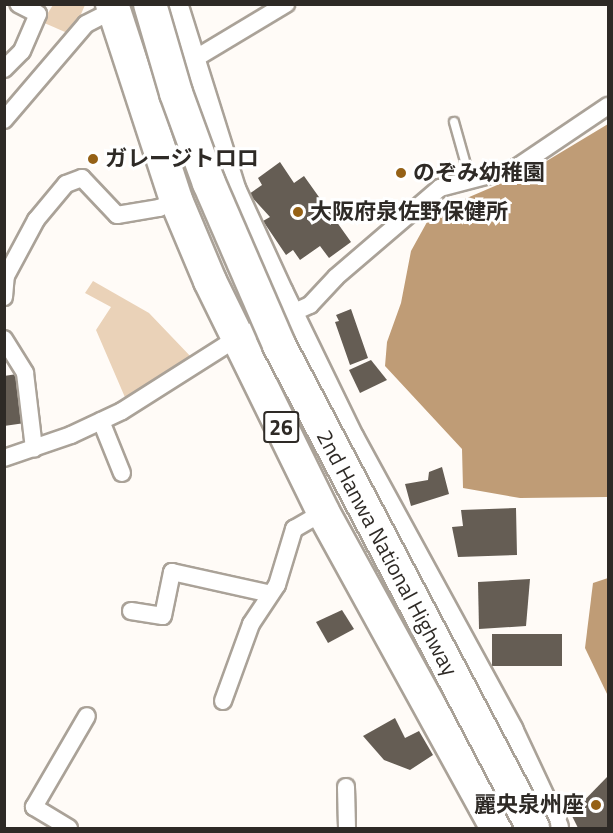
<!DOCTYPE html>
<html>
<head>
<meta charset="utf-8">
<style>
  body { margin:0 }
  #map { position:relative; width:613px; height:833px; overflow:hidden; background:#fffbf7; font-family:"Titillium Web","Noto Sans JP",sans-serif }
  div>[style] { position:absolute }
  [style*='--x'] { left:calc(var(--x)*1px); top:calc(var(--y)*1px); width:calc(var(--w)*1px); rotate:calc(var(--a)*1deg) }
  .green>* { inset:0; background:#ead2b8 }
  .water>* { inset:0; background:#bf9c76 }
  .building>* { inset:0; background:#655d54; transform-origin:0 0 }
  .roads { filter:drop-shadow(2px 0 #aaa298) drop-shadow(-2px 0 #aaa298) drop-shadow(0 2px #aaa298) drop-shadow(0 -2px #aaa298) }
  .lane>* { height:8px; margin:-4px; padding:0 4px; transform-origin:4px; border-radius:4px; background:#fff }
  .street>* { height:16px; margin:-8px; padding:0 8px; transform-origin:8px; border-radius:8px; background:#fff }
  .highway>* { height:32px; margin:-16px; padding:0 16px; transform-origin:16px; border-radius:16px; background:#fff }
  .bridges { filter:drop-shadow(2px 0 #aaa298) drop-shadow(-2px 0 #aaa298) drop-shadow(0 2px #aaa298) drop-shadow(0 -2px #aaa298) }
  .highway-bridge>* { height:32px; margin:-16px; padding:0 16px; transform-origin:16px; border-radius:16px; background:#fff }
  .dots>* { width:16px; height:16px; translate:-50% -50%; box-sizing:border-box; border:3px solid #fff; border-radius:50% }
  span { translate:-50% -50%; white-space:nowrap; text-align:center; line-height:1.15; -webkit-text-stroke:6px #fff; paint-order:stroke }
  .shield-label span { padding:2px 4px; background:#fff; border:2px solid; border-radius:4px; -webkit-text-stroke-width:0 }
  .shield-label { font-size:21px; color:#2e2a26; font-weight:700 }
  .poi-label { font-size:22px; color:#2e2a26; font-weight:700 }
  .left { translate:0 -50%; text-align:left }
  .right { translate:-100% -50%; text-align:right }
  .street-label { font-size:22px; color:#2e2a26 }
  .frame { position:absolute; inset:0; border:6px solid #2e2a26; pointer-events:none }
</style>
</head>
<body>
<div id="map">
  <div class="green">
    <i style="clip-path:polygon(53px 5px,85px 5px,72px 35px,42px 22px)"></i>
    <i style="clip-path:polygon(93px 281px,149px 313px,193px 359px,127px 402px,96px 330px,111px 307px,85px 293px)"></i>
  </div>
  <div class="water">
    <i style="clip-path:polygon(608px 124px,608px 497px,520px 498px,463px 488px,462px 449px,385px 366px,387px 342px,401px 303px,411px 251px,432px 213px,530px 171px)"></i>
    <i style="clip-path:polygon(608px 578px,608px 696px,585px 648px,593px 583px)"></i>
  </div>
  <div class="building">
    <i style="clip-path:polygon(280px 162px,294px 183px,304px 176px,351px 242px,329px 258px,320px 246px,300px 260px,293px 250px,286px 255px,263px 221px,270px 217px,249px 194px,262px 185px,258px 178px)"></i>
    <i style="clip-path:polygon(351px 309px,368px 358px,350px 365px,335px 322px,339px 321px,336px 315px)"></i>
    <i style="clip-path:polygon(371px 360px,387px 380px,360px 393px,349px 370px)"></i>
    <i style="clip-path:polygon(17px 374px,25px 423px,4px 426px,4px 376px)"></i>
    <i style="clip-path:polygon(442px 467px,449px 494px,411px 506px,405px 484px,428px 480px,429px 472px)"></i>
    <i style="clip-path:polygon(516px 508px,517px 555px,458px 557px,452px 527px,463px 526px,461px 510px)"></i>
    <i style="clip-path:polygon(530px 579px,526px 626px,479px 629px,478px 582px)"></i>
    <i style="clip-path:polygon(342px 610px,354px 629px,328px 643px,316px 622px)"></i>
    <i style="left:562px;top:634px;width:32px;height:70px;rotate:90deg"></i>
    <i style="clip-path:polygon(395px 718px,405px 738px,419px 731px,433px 755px,410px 770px,384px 760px,363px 736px)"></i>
    <i style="clip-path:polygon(608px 776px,608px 828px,578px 828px,571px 814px)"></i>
  </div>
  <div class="roads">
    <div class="lane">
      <i style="--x:454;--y:122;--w:59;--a:74.3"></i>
    </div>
    <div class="street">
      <i style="--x:186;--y:64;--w:117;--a:-31"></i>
      <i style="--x:4;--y:69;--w:25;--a:-45"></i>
      <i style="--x:22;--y:51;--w:40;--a:-66.6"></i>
      <i style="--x:38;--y:14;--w:22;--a:-153"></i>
      <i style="--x:4;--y:120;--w:126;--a:-49.5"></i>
      <i style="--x:86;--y:24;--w:30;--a:-27"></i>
      <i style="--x:4;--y:297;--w:21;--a:-85"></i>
      <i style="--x:6;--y:276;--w:64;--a:-61.8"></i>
      <i style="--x:36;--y:220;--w:47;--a:-50.2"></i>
      <i style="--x:66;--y:184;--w:17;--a:-21"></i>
      <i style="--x:82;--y:178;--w:51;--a:46.6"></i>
      <i style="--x:117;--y:215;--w:43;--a:-9.5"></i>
      <i style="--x:159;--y:208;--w:19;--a:-25"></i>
      <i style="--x:4;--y:339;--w:40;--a:58"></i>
      <i style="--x:25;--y:373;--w:76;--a:83.2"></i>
      <i style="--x:101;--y:421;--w:56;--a:68"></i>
      <i style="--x:4;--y:458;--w:71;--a:-18.9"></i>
      <i style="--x:71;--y:435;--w:56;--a:-25.2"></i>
      <i style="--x:122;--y:411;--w:136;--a:-32.4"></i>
      <i style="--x:237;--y:338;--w:80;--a:-24.3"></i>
      <i style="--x:310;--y:305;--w:38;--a:-47"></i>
      <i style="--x:336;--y:277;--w:137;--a:-40.6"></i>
      <i style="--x:440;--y:188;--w:79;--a:-14.7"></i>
      <i style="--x:516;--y:168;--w:111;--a:-34"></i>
      <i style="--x:131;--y:611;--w:32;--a:9"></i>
      <i style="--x:163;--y:616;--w:45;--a:-78.4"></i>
      <i style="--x:172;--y:572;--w:101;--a:12.5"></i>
      <i style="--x:223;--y:701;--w:82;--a:-70"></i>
      <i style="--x:251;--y:624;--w:47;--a:-56.3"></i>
      <i style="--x:277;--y:585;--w:59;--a:-73.1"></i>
      <i style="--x:294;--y:529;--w:34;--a:-30"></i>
      <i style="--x:346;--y:787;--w:41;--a:88.6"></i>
      <i style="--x:69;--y:828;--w:41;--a:-149"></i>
      <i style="--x:34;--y:807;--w:105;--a:-59.8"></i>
    </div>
    <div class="highway">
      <i style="--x:112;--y:4;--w:206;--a:71.9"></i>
      <i style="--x:176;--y:200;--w:88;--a:67.2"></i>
      <i style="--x:210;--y:281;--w:257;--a:63.9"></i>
      <i style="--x:323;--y:512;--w:361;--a:61.2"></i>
      <i style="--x:171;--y:4;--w:197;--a:72.6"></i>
      <i style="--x:230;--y:192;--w:112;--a:65.3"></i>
      <i style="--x:277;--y:294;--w:162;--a:64.1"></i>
      <i style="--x:348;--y:440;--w:332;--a:61.4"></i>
      <i style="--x:507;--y:732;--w:106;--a:64.9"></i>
    </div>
  </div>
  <div class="bridges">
    <div class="highway-bridge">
      <i style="--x:150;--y:4;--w:93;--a:73.7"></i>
      <i style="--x:176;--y:93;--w:96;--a:69.9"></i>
      <i style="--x:209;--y:183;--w:176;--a:66.6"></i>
      <i style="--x:279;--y:345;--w:546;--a:62.26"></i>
    </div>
  </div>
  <div class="dots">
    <i style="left:93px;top:159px;background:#956116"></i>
    <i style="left:401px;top:173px;background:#956116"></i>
    <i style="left:298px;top:212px;background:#956116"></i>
    <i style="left:596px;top:805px;background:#956116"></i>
  </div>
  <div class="shield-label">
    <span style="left:281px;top:427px">26</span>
  </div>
  <div class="poi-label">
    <span class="left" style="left:105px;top:159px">ガレージトロロ</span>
    <span class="left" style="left:413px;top:173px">のぞみ幼稚園</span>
    <span class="left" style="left:310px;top:212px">大阪府泉佐野保健所</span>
    <span class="right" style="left:584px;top:805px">麗央泉州座</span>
  </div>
  <div class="street-label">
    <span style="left:387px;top:553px;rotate:62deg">2nd Hanwa National Highway</span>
  </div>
  <div class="frame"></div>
</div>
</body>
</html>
